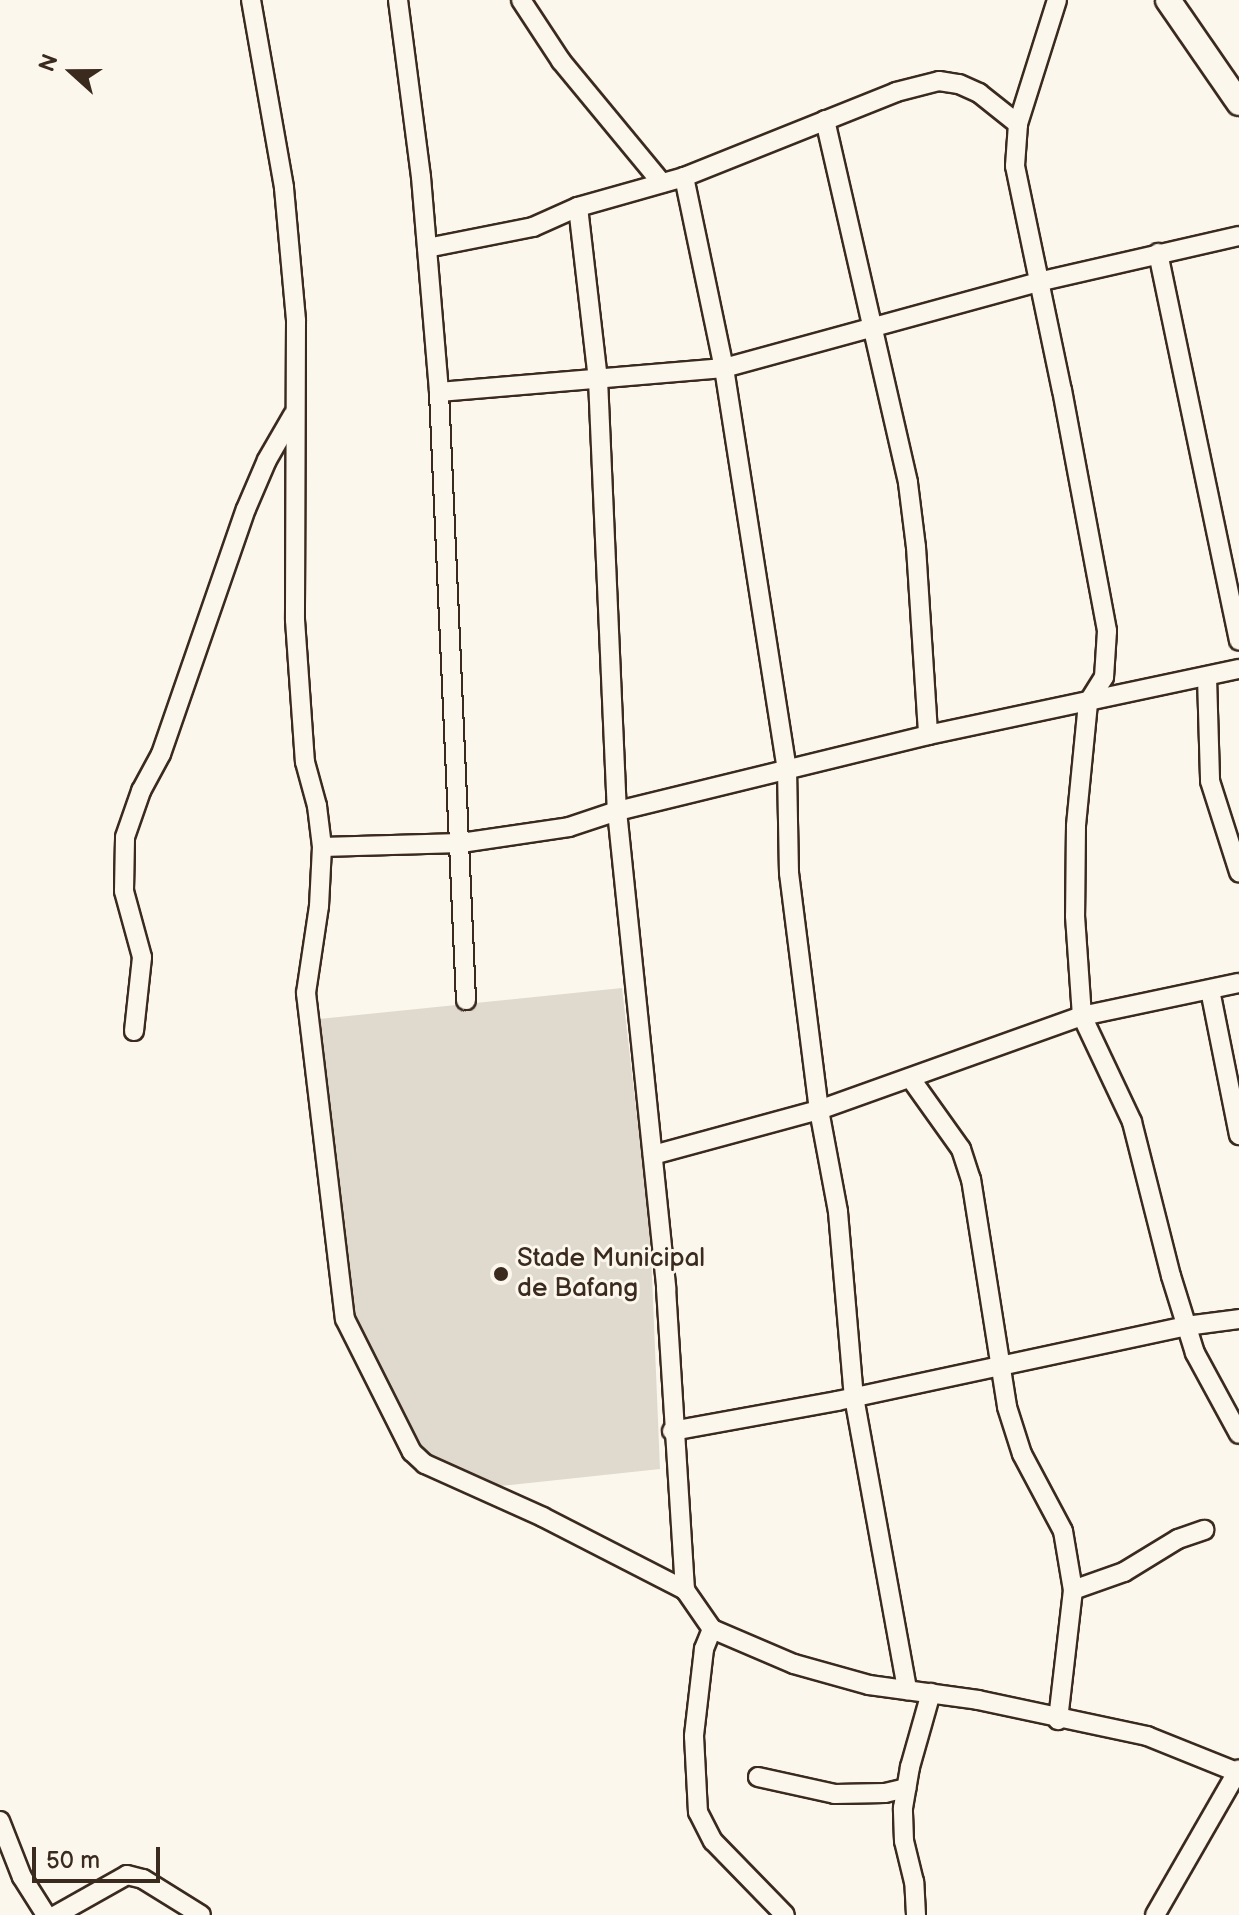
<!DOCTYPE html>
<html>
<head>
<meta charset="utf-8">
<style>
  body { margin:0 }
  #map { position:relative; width:1239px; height:1915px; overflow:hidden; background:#fbf7ec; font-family:"Balsamiq Sans",sans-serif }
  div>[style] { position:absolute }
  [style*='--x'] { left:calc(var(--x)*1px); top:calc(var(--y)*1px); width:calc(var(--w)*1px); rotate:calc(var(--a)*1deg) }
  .green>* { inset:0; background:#dfd9ce }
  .roads { filter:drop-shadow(2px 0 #3b2a1e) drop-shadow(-2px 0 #3b2a1e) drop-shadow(0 2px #3b2a1e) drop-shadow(0 -2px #3b2a1e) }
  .street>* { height:18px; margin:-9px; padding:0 9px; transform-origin:9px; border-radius:9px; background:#fbf7ec }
  .secondary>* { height:24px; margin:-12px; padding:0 12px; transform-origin:12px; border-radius:12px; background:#fbf7ec }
  .dots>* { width:22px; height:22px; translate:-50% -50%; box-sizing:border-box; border:4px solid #fbf7ec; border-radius:50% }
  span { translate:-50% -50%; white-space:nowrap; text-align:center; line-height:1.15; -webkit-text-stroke:6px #fbf7ec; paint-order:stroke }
  .poi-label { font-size:26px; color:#3b2a1e }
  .left { translate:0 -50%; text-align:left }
  .north { position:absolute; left:32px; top:32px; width:80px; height:80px; -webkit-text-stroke:6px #fbf7ec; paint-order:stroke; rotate:291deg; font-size:22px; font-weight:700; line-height:32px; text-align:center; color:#3b2a1e }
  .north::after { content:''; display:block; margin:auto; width:28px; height:36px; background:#3b2a1e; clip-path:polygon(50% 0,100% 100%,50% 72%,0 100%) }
  .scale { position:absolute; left:32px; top:1847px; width:128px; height:36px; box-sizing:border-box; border:4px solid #3b2a1e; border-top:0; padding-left:10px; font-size:24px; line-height:28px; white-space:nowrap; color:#3b2a1e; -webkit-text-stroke:6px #fbf7ec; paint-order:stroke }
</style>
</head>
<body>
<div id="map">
  <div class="green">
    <i style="clip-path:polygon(622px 988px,650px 1229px,660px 1469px,500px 1486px,424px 1453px,355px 1318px,319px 1019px)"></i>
  </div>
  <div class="roads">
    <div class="street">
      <i style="--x:251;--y:0;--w:191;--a:80"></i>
      <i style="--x:284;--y:188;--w:134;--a:84.8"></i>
      <i style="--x:296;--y:321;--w:299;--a:90.2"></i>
      <i style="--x:295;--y:620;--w:142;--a:86"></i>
      <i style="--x:305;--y:762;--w:46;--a:74.7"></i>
      <i style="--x:317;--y:806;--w:41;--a:83"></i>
      <i style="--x:322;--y:847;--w:59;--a:92.9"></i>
      <i style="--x:319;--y:906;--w:88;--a:98.5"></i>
      <i style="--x:306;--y:993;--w:328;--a:83.2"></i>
      <i style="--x:345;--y:1319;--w:149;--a:63.3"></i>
      <i style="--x:412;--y:1452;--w:18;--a:43"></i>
      <i style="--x:425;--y:1464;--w:129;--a:24.2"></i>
      <i style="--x:543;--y:1517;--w:160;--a:27.2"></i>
      <i style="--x:398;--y:0;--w:178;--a:82.6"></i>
      <i style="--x:421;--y:177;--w:216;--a:85.2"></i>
      <i style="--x:439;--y:392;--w:609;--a:87.46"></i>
      <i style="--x:521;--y:0;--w:73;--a:56.7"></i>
      <i style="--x:561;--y:61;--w:158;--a:50.4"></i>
      <i style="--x:1057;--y:0;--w:130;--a:107.5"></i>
      <i style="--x:1018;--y:124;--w:42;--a:94.1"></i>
      <i style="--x:1015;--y:166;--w:229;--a:78.2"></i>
      <i style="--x:1062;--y:390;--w:245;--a:79.4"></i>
      <i style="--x:1107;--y:631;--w:46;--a:93.7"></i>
      <i style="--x:1104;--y:677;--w:31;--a:122"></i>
      <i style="--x:1088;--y:703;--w:124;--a:95.6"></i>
      <i style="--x:1076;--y:826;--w:90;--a:90.6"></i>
      <i style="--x:1075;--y:916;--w:100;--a:86"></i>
      <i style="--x:1082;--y:1016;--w:117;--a:64.7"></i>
      <i style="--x:1132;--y:1122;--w:159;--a:75.8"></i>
      <i style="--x:1171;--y:1276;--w:81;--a:72.7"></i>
      <i style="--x:1195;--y:1353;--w:92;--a:61.5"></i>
      <i style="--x:825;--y:120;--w:372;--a:77.1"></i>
      <i style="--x:908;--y:483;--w:64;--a:82.9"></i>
      <i style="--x:916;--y:547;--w:188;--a:86.3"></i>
      <i style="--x:684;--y:177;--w:195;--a:78.2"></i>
      <i style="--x:724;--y:368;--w:406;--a:81.1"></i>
      <i style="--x:787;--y:769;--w:104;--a:88.9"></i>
      <i style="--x:789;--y:873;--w:239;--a:82.8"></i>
      <i style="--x:819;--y:1110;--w:104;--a:79.4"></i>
      <i style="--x:838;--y:1212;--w:186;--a:85.1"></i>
      <i style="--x:854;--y:1397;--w:298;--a:79.7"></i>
      <i style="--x:578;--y:207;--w:173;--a:83.4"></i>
      <i style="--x:598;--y:379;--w:432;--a:87.5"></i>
      <i style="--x:617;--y:811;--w:480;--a:84.1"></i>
      <i style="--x:666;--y:1288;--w:303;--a:86.4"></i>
      <i style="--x:685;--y:1590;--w:47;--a:55.3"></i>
      <i style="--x:712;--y:1629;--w:89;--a:23.1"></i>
      <i style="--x:794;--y:1664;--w:78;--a:15.6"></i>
      <i style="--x:869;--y:1685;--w:110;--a:7.8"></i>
      <i style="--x:978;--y:1700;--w:173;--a:12"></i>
      <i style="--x:1147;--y:1736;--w:99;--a:21.9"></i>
      <i style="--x:427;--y:248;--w:108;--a:-11.2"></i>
      <i style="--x:533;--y:227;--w:49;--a:-24"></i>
      <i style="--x:578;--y:207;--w:110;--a:-15.8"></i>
      <i style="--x:684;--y:177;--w:228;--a:-21.8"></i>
      <i style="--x:896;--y:92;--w:44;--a:-14.3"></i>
      <i style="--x:939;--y:81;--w:20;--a:9"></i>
      <i style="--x:959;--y:84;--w:22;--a:24"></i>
      <i style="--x:979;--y:93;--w:50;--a:38.5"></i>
      <i style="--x:1158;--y:253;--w:396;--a:78.2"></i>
      <i style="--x:439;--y:392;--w:286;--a:-4.8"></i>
      <i style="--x:724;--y:368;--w:326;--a:-15.3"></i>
      <i style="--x:1038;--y:282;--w:206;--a:-12.9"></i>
      <i style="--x:1207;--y:677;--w:104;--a:88.3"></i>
      <i style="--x:1210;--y:781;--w:96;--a:72.3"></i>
      <i style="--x:322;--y:847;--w:139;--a:-1.6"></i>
      <i style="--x:461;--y:843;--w:109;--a:-8.4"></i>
      <i style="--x:569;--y:827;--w:51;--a:-18.4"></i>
      <i style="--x:617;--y:811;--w:320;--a:-13.7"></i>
      <i style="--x:928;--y:735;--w:318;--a:-12"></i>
      <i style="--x:1210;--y:990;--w:148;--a:78.7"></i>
      <i style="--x:134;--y:1031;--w:74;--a:-83.8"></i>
      <i style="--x:142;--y:957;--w:68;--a:-105.3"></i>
      <i style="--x:124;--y:891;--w:54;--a:-88.9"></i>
      <i style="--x:125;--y:837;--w:49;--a:-70.8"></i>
      <i style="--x:141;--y:791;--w:42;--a:-61.6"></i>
      <i style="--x:161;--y:754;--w:259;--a:-70.9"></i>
      <i style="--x:246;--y:509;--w:53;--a:-66.8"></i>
      <i style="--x:267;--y:460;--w:52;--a:-60"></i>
      <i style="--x:911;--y:1079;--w:86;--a:54.5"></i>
      <i style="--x:961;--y:1149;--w:32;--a:72"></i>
      <i style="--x:971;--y:1179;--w:231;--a:81"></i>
      <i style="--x:1007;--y:1407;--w:49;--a:72.3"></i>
      <i style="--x:1022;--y:1454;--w:87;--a:62"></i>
      <i style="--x:1063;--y:1531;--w:60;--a:80.4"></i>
      <i style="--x:1073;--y:1590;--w:131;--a:96.6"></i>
      <i style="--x:653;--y:1155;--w:172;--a:-15.2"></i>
      <i style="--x:819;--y:1110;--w:279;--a:-19.7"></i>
      <i style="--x:1082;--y:1016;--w:160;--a:-11.9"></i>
      <i style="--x:672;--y:1431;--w:168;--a:-10.3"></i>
      <i style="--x:837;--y:1401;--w:357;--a:-12.1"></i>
      <i style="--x:1186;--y:1326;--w:53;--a:-7.5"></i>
      <i style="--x:1073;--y:1590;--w:54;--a:-19.4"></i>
      <i style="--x:1124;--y:1572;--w:63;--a:-31.4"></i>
      <i style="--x:1178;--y:1539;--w:28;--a:-19"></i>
      <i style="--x:712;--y:1629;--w:22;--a:112"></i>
      <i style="--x:704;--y:1649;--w:88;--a:96.6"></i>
      <i style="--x:694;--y:1736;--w:76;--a:87"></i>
      <i style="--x:698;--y:1812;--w:33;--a:63"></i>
      <i style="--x:713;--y:1841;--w:103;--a:45.8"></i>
      <i style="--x:758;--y:1777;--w:79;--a:12.4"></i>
      <i style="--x:835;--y:1794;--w:50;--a:-1.1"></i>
      <i style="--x:885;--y:1793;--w:22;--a:-13"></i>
      <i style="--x:0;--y:1821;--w:60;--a:68.6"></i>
      <i style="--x:22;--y:1877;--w:45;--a:57.7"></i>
      <i style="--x:56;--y:1915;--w:81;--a:-29.4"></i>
      <i style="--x:127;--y:1875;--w:16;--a:14"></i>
      <i style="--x:143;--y:1879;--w:68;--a:31.8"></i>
      <i style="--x:916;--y:1915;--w:33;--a:-93"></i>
      <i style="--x:914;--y:1882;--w:42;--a:-103.7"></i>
      <i style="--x:904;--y:1841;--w:33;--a:-92"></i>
      <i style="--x:903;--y:1808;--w:42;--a:-80.3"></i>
      <i style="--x:910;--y:1767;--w:77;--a:-74.2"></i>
      <i style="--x:1155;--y:1915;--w:168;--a:-60.1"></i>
    </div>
    <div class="secondary">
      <i style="--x:1168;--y:0;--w:125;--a:55.4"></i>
    </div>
  </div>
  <div class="dots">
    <i style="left:501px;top:1274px;background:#3b2a1e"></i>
  </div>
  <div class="poi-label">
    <span class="left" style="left:517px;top:1274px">Stade Municipal<br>de Bafang</span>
  </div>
  <div class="north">N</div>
  <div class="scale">50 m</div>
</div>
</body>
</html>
